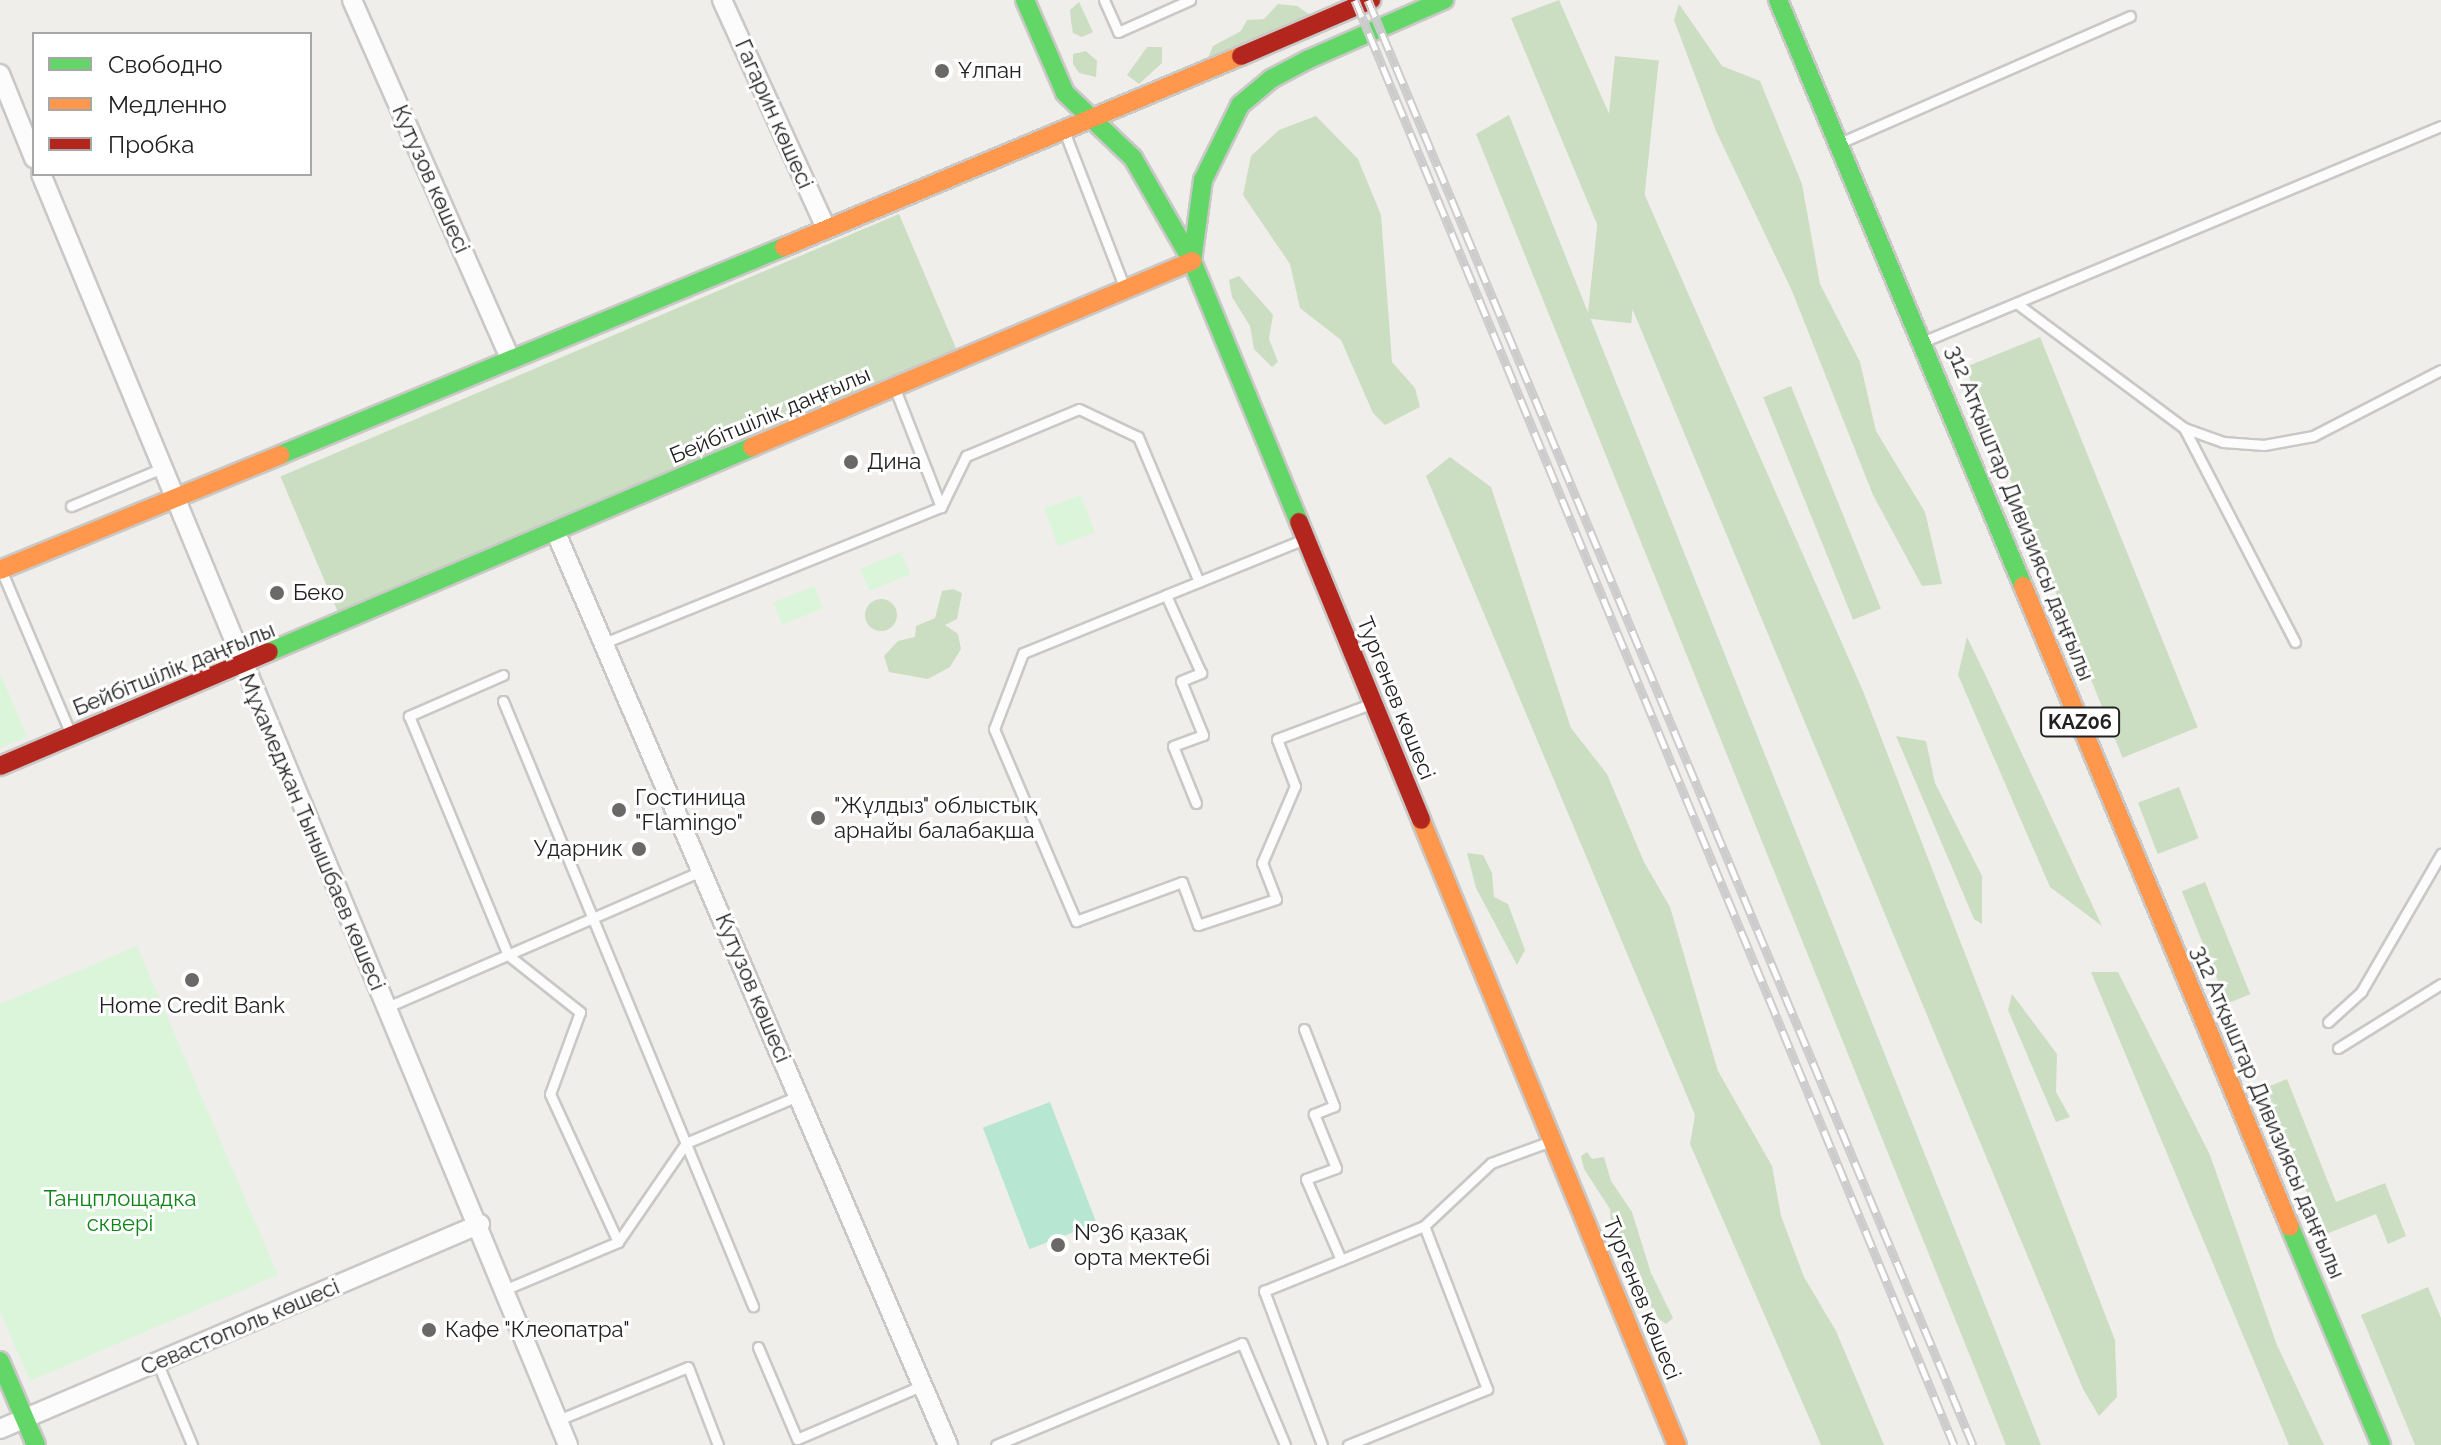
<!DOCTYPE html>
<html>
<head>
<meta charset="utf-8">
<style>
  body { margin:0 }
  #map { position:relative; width:2441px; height:1445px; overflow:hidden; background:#f0eeeb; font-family:Raleway,sans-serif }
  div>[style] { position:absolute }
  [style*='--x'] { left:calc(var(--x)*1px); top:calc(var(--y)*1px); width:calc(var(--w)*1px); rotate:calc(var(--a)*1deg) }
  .forest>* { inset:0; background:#cbdec1; transform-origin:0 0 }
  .round { border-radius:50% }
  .park>* { inset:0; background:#daf5da; transform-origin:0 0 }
  .pitch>* { inset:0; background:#b7e6d2; transform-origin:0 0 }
  .roads { filter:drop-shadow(2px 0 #c9c8c7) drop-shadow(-2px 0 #c9c8c7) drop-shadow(0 2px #c9c8c7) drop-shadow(0 -2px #c9c8c7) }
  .lane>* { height:9px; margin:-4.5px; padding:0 4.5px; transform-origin:4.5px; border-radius:4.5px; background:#fdfcfc }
  .street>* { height:18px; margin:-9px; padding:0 9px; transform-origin:9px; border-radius:9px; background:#fdfcfc }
  .fast>* { height:18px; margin:-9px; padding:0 9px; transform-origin:9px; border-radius:9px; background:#63d668 }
  .slow>* { height:18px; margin:-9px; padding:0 9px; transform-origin:9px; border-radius:9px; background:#ff974d }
  .jam>* { height:18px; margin:-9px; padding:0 9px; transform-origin:9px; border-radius:9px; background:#b3261e }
  .rail>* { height:9px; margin-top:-4.5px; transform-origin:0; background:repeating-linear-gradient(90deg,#fff 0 18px,#ccc 0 36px); box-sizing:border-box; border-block:2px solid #ccc }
  .dots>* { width:22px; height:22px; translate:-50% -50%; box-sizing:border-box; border:4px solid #fff; border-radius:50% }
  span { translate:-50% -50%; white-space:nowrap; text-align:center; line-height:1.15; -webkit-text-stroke:6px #fff; paint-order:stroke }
  .shield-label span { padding:2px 6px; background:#fff; border:2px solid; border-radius:6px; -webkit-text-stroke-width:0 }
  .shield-label { font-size:20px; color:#222; font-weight:700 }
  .poi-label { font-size:22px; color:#222 }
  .left { translate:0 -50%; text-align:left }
  .right { translate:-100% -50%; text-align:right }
  .street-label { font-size:22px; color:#222 }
  .park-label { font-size:22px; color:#0c8416 }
  .legend { position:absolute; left:32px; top:32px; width:280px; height:144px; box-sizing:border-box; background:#fff; border:2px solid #a7a7a7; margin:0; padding:10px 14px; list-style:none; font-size:24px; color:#222 }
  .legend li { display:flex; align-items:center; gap:16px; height:40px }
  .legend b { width:40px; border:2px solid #a7a7a7 }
</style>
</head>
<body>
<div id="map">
  <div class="forest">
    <i style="clip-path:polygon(1559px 0,1863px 691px,2115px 1340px,2117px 1397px,2099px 1416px,2083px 1389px,1511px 18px)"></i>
    <i style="clip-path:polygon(1079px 2px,1093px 32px,1082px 37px,1073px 33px,1071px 21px,1070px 10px)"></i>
    <i style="clip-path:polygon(1278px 4px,1297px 6px,1313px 17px,1207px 60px,1213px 46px,1241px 31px,1247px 20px,1264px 19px)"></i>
    <i style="clip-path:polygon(1679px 4px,1722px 66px,1760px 81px,1802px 184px,1820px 284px,1860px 362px,1876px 431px,1925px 512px,1942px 584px,1922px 586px,1873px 495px,1792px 291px,1716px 131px,1674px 20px)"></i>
    <i style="clip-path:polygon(1147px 47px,1162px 47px,1162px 63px,1139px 84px,1127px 75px)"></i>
    <i style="clip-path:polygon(1086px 51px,1097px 61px,1096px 77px,1079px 73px,1073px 64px,1073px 54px)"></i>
    <i style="left:1615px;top:56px;width:44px;height:264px;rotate:6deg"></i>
    <i style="clip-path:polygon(1509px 115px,2041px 1445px,2006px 1445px,1476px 134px)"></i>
    <i style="clip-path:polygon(1316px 116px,1358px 159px,1381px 215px,1392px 362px,1415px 388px,1420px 407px,1385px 425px,1373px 413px,1341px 340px,1300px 308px,1290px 264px,1243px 195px,1251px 156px,1279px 130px)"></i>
    <i style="left:899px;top:214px;width:150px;height:672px;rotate:67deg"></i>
    <i style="clip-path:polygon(1239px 276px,1273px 315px,1269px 339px,1278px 362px,1272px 367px,1254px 349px,1250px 326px,1232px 297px,1229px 280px)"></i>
    <i style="left:2040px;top:337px;width:421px;height:81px;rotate:68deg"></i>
    <i style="left:1791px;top:386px;width:240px;height:30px;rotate:68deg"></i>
    <i style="clip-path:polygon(1450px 457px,1491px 487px,1571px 728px,1607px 774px,1644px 862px,1670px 907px,1718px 1071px,1772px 1166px,1781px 1216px,1804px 1277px,1836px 1331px,1884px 1445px,1821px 1445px,1690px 1144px,1695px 1115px,1426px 476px)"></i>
    <i style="clip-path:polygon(953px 589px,962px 593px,957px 619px,945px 625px,958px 634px,961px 649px,950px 667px,928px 679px,889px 672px,884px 656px,898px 641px,915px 637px,916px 626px,935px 618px,942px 591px)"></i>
    <i class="round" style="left:865px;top:599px;width:32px;height:32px"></i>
    <i style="clip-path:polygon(1967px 637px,1984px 672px,2102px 926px,2050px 887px,1958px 675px)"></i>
    <i style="clip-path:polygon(1896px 736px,1926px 741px,1935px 783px,1982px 876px,1982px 924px,1974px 919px)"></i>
    <i style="left:2179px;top:787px;width:55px;height:44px;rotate:69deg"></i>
    <i style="clip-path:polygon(1467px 853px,1483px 855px,1492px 873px,1494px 897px,1508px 904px,1525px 950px,1517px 965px,1476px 888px)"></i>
    <i style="left:2205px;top:882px;width:121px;height:25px;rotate:68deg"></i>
    <i style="clip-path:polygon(2091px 972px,2118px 972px,2210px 1155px,2277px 1345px,2324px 1445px,2289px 1445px)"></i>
    <i style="clip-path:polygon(2012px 994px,2057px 1054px,2056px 1092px,2070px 1117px,2056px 1122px,2008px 1010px)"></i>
    <i style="clip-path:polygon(2287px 1079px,2336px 1202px,2385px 1183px,2406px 1236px,2388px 1244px,2376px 1214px,2324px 1235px,2265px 1088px)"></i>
    <i style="clip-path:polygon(1587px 1152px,1592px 1159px,1604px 1157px,1611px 1181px,1632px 1212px,1651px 1273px,1673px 1318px,1666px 1324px,1655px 1316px,1639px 1273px,1611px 1225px,1610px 1209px,1584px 1169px,1581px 1156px)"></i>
    <i style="clip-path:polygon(2428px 1287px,2441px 1318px,2441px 1445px,2415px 1445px,2361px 1315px)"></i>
  </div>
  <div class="park">
    <i style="left:1081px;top:495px;width:40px;height:39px;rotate:70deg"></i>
    <i style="left:901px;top:552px;width:24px;height:44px;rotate:68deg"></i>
    <i style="left:814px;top:586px;width:24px;height:44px;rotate:68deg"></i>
    <i style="clip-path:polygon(0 673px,27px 737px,0 748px)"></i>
    <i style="clip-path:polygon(137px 946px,278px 1275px,30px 1381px,0 1311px,0 1004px)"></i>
  </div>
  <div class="pitch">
    <i style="left:1050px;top:1102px;width:130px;height:72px;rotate:69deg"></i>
  </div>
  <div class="roads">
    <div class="lane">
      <i style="--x:1104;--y:0;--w:35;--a:66"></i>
      <i style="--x:1118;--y:32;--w:79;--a:-24"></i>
      <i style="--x:1066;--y:136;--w:161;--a:68.9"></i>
      <i style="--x:1844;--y:141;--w:312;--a:-23.6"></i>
      <i style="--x:2019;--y:305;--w:206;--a:36.7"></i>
      <i style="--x:2184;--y:428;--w:41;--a:19.7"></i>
      <i style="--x:2223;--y:442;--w:41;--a:4.2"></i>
      <i style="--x:2264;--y:445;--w:50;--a:-10.4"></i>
      <i style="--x:2313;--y:436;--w:144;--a:-27.3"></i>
      <i style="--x:1927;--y:340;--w:557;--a:-22.6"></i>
      <i style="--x:895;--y:389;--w:127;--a:68.7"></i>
      <i style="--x:941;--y:507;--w:57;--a:-63.9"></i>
      <i style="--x:966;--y:456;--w:122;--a:-22.6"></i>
      <i style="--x:1079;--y:409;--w:65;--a:25.4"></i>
      <i style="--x:1138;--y:437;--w:157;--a:67.2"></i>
      <i style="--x:2184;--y:428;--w:241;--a:62.6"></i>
      <i style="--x:71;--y:506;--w:96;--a:-22.6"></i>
      <i style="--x:2;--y:572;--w:174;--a:67"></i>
      <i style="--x:1166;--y:595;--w:154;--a:157.9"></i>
      <i style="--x:1023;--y:653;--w:81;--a:110.9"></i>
      <i style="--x:994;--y:729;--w:209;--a:66.9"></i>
      <i style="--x:1076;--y:921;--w:113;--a:-20.2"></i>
      <i style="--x:1182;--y:882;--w:46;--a:69.6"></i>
      <i style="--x:1198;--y:925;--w:82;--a:-18.4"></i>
      <i style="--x:1276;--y:899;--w:39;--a:-111"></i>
      <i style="--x:1262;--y:863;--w:84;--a:-66.8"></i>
      <i style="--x:1295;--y:786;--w:50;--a:-111"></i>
      <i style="--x:1277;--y:739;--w:99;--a:-20.6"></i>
      <i style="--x:604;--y:643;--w:363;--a:-22"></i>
      <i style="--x:503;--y:675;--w:103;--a:156.4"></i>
      <i style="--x:409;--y:716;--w:259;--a:67.5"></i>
      <i style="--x:508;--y:955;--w:92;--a:38.4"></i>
      <i style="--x:580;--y:1012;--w:87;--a:110.1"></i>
      <i style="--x:550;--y:1094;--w:163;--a:65.3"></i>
      <i style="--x:618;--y:1242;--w:121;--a:157.2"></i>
      <i style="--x:503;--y:701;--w:655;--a:67.55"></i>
      <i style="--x:1196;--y:803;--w:61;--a:-112"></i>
      <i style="--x:1173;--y:746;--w:32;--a:-20"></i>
      <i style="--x:1203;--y:735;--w:58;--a:-112.2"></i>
      <i style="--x:1181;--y:681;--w:22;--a:-22"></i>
      <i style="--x:1201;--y:673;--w:85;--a:-114.2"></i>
      <i style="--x:1166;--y:595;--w:147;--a:-22"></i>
      <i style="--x:387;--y:1007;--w:345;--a:-23.4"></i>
      <i style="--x:2328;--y:1022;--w:45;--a:-42.3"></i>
      <i style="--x:2361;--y:992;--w:160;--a:-59.9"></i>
      <i style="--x:1304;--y:1029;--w:83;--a:68.7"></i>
      <i style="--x:1334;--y:1106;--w:22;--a:158"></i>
      <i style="--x:1314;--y:1114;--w:58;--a:67.8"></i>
      <i style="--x:1336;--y:1168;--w:32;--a:160"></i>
      <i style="--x:1306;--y:1179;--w:88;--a:66.6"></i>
      <i style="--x:1341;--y:1260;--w:90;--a:-22.3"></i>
      <i style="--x:1424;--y:1226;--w:92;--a:-43.2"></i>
      <i style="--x:1491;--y:1163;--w:64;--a:-20.1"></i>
      <i style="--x:2338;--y:1048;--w:121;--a:-31.9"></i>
      <i style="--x:618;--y:1242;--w:120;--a:-55.5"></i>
      <i style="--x:686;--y:1143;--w:121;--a:-22.8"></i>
      <i style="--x:758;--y:1347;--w:100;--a:67"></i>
      <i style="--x:797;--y:1439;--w:137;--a:-23.2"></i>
      <i style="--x:157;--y:1362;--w:90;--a:67.1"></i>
      <i style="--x:558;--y:1420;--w:140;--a:-22.2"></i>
      <i style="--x:688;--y:1367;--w:84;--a:69"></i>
      <i style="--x:996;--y:1445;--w:266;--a:-22.5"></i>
      <i style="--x:1242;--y:1343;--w:111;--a:67.1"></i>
      <i style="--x:1322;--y:1445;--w:165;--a:-110.6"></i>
      <i style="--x:1264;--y:1291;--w:83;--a:-21.9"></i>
      <i style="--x:1348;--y:1445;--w:150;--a:-21.9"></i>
      <i style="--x:1487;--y:1389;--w:175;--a:-111.1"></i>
    </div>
    <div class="street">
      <i style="--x:352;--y:0;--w:392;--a:66.2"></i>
      <i style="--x:722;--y:0;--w:251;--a:65.5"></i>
      <i style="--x:0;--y:74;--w:91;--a:68"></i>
      <i style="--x:41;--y:174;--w:1376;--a:67.48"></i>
      <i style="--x:556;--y:533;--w:993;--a:66.74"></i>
      <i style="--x:0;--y:1429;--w:522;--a:-23.13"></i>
    </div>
    <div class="fast">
      <i style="--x:1025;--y:0;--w:101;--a:66.7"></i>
      <i style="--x:1065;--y:93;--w:94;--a:43.7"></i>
      <i style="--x:1133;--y:158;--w:119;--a:60.2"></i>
      <i style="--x:1192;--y:261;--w:282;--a:67.7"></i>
      <i style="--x:1778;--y:0;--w:635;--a:67.31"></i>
      <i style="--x:1192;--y:261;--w:82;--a:-82.3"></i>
      <i style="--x:1203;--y:180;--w:84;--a:-63.7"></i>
      <i style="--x:1240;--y:105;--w:40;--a:-40"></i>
      <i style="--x:1271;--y:79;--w:41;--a:-27.8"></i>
      <i style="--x:1307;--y:60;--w:150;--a:-23.7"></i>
      <i style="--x:280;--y:455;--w:545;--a:-22.43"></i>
      <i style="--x:269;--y:652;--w:525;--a:-23"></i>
      <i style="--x:2290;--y:1227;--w:236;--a:67.3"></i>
      <i style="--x:0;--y:1361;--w:91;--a:66.8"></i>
    </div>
    <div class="slow">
      <i style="--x:784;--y:247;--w:495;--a:-22.7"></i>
      <i style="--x:752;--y:447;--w:478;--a:-22.9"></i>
      <i style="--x:0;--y:570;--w:303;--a:-22.3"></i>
      <i style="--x:2023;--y:586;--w:694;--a:67.39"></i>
      <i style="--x:1421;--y:820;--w:675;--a:67.73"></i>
    </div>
    <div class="jam">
      <i style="--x:1241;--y:56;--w:142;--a:-23.3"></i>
      <i style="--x:1299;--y:522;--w:322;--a:67.7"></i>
      <i style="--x:0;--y:766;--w:292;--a:-23"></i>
    </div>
  </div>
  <div class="rail">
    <i style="--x:1355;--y:0;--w:1564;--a:67.48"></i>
    <i style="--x:1368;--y:0;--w:1567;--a:67.28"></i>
  </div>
  <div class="dots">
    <i style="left:942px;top:71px;background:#6a6968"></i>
    <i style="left:851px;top:462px;background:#6a6968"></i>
    <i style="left:277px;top:593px;background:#6a6968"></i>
    <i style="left:619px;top:810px;background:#6a6968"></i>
    <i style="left:818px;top:818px;background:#6a6968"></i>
    <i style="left:639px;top:849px;background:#6a6968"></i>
    <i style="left:192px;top:980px;background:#6a6968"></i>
    <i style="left:1058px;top:1245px;background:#6a6968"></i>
    <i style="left:429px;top:1330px;background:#6a6968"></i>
  </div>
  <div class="shield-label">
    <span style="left:2080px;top:722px">KАZ06</span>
  </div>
  <div class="poi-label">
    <span class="left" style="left:958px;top:71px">Ұлпан</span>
    <span class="left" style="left:867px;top:462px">Дина</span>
    <span class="left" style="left:293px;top:593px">Беко</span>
    <span class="left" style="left:635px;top:810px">Гостиница<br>"Flamingo"</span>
    <span class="left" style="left:834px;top:818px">"Жұлдыз" облыстық<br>арнайы балабақша</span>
    <span class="right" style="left:623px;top:849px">Ударник</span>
    <span style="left:192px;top:1006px">Home Credit Bank</span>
    <span class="left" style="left:1074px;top:1245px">№36 қазақ<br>орта мектебі</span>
    <span class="left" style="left:445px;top:1330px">Кафе "Клеопатра"</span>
  </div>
  <div class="street-label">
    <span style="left:774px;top:114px;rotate:66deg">Гагарин көшесі</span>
    <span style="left:431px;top:179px;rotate:66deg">Кутузов көшесі</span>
    <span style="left:770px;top:415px;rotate:-23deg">Бейбітшілік даңғылы</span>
    <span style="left:2020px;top:513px;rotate:68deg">312 Атқыштар Дивизиясы даңғылы</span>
    <span style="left:174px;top:669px;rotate:-22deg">Бейбітшілік даңғылы</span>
    <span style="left:1396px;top:698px;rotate:68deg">Тургенев көшесі</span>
    <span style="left:312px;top:832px;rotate:67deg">Мұхамеджан Тынышбаев көшесі</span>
    <span style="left:753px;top:988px;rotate:67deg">Кутузов көшесі</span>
    <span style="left:2268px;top:1112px;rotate:67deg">312 Атқыштар Дивизиясы даңғылы</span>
    <span style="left:1642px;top:1298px;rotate:68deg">Тургенев көшесі</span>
    <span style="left:240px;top:1327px;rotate:-23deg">Севастополь көшесі</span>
  </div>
  <div class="park-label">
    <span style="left:120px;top:1211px">Танцплощадка<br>сквері</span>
  </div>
  <ul class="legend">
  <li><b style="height:10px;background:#63d668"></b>Свободно</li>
  <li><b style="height:10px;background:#ff974d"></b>Медленно</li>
  <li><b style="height:10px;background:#b3261e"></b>Пробка</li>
  </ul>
</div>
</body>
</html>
